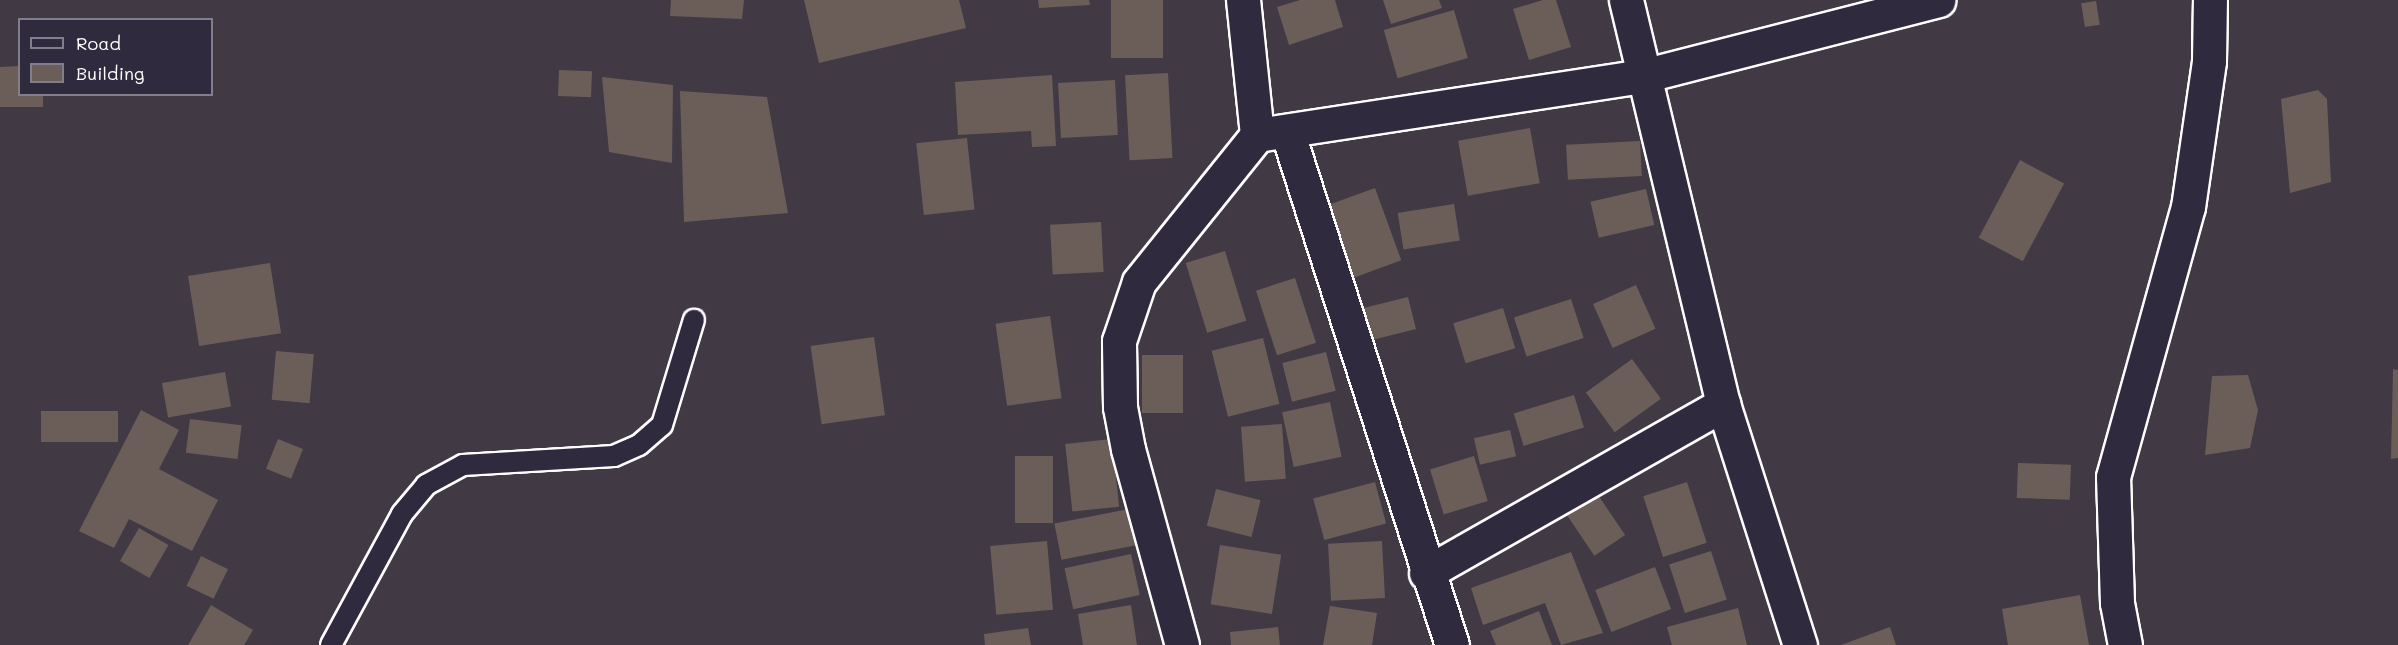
<!DOCTYPE html>
<html>
<head>
<meta charset="utf-8">
<style>
  body { margin:0 }
  #map { position:relative; width:2398px; height:645px; overflow:hidden; background:#413a45; font-family:Mali,sans-serif }
  div>[style] { position:absolute }
  [style*='--x'] { left:calc(var(--x)*1px); top:calc(var(--y)*1px); width:calc(var(--w)*1px); rotate:calc(var(--a)*1deg) }
  .building>* { inset:0; background:#6b5e59; transform-origin:0 0 }
  .roads { filter:drop-shadow(2px 0 #fff) drop-shadow(-2px 0 #fff) drop-shadow(0 2px #fff) drop-shadow(0 -2px #fff) }
  .service>* { height:20px; margin:-10px; padding:0 10px; transform-origin:10px; border-radius:10px; background:#2f2a3d }
  .minor>* { height:33px; margin:-16.5px; padding:0 16.5px; transform-origin:16.5px; border-radius:16.5px; background:#2f2a3d }
  span { translate:-50% -50%; white-space:nowrap; text-align:center; line-height:1.15; -webkit-text-stroke:4.5px #2f2a3d; paint-order:stroke }
  .legend { position:absolute; left:18px; top:18px; width:195px; height:78px; box-sizing:border-box; background:#2f2a3d; border:2px solid #827f8b; margin:0; padding:8px 10px; list-style:none; font-size:18px; color:#fff }
  .legend li { display:flex; align-items:center; gap:12px; height:30px }
  .legend b { width:30px; border:2px solid #827f8b }
</style>
</head>
<body>
<div id="map">
  <div class="building">
    <i style="clip-path:polygon(671px 0,744px 0,742px 19px,670px 16px)"></i>
    <i style="clip-path:polygon(804px 0,959px 0,966px 28px,819px 63px)"></i>
    <i style="clip-path:polygon(1038px 0,1089px 0,1090px 5px,1039px 8px)"></i>
    <i style="left:1111px;top:0;width:52px;height:58px"></i>
    <i style="clip-path:polygon(1300px 0,1335px 0,1343px 27px,1289px 45px,1277px 7px)"></i>
    <i style="clip-path:polygon(1383px 0,1439px 0,1442px 8px,1391px 24px)"></i>
    <i style="clip-path:polygon(1543px 0,1556px 0,1571px 47px,1529px 60px,1513px 9px)"></i>
    <i style="left:2096px;top:1px;width:24px;height:15px;rotate:81deg"></i>
    <i style="left:1454px;top:10px;width:50px;height:73px;rotate:74deg"></i>
    <i style="clip-path:polygon(20px 66px,20px 94px,43px 94px,43px 107px,0 107px,0 67px)"></i>
    <i style="left:559px;top:70px;width:33px;height:26px;rotate:2deg"></i>
    <i style="left:1168px;top:73px;width:85px;height:43px;rotate:87deg"></i>
    <i style="clip-path:polygon(1052px 75px,1056px 146px,1032px 147px,1031px 131px,958px 135px,955px 82px)"></i>
    <i style="clip-path:polygon(602px 77px,673px 85px,672px 163px,609px 152px)"></i>
    <i style="left:1115px;top:80px;width:55px;height:57px;rotate:87deg"></i>
    <i style="clip-path:polygon(2318px 90px,2327px 99px,2331px 182px,2290px 193px,2281px 99px)"></i>
    <i style="clip-path:polygon(680px 91px,767px 97px,788px 213px,684px 222px)"></i>
    <i style="left:1530px;top:128px;width:56px;height:73px;rotate:80deg"></i>
    <i style="left:967px;top:138px;width:72px;height:51px;rotate:84deg"></i>
    <i style="left:1640px;top:141px;width:35px;height:74px;rotate:87deg"></i>
    <i style="left:2020px;top:160px;width:50px;height:88px;rotate:28deg"></i>
    <i style="left:1375px;top:188px;width:77px;height:55px;rotate:70deg"></i>
    <i style="left:1646px;top:189px;width:37px;height:57px;rotate:77deg"></i>
    <i style="left:1454px;top:204px;width:37px;height:57px;rotate:81deg"></i>
    <i style="left:1101px;top:222px;width:50px;height:51px;rotate:87deg"></i>
    <i style="left:1225px;top:251px;width:73px;height:41px;rotate:73deg"></i>
    <i style="left:270px;top:263px;width:71px;height:83px;rotate:81deg"></i>
    <i style="left:1295px;top:278px;width:68px;height:41px;rotate:72deg"></i>
    <i style="left:1636px;top:285px;width:48px;height:47px;rotate:66deg"></i>
    <i style="left:1408px;top:297px;width:33px;height:48px;rotate:76deg"></i>
    <i style="left:1571px;top:299px;width:41px;height:60px;rotate:72deg"></i>
    <i style="left:1503px;top:308px;width:42px;height:52px;rotate:73deg"></i>
    <i style="left:1050px;top:316px;width:83px;height:55px;rotate:82deg"></i>
    <i style="left:874px;top:337px;width:79px;height:64px;rotate:82deg"></i>
    <i style="left:1263px;top:338px;width:68px;height:53px;rotate:76deg"></i>
    <i style="left:276px;top:351px;width:38px;height:49px;rotate:5deg"></i>
    <i style="left:1326px;top:352px;width:40px;height:45px;rotate:76deg"></i>
    <i style="left:1142px;top:355px;width:41px;height:58px"></i>
    <i style="left:1632px;top:359px;width:49px;height:57px;rotate:54deg"></i>
    <i style="clip-path:polygon(2393px 369px,2398px 370px,2398px 458px,2391px 459px)"></i>
    <i style="left:225px;top:372px;width:35px;height:64px;rotate:80deg"></i>
    <i style="clip-path:polygon(2248px 375px,2258px 410px,2250px 448px,2205px 455px,2212px 376px)"></i>
    <i style="left:1574px;top:395px;width:34px;height:63px;rotate:73deg"></i>
    <i style="left:1330px;top:402px;width:56px;height:49px;rotate:78deg"></i>
    <i style="clip-path:polygon(141px 410px,179px 430px,159px 469px,218px 500px,192px 551px,129px 519px,114px 548px,79px 531px)"></i>
    <i style="left:41px;top:411px;width:77px;height:31px"></i>
    <i style="left:190px;top:419px;width:52px;height:34px;rotate:7deg"></i>
    <i style="left:1282px;top:424px;width:55px;height:41px;rotate:86deg"></i>
    <i style="left:1510px;top:430px;width:27px;height:37px;rotate:77deg"></i>
    <i style="left:278px;top:439px;width:27px;height:32px;rotate:22deg"></i>
    <i style="left:1112px;top:439px;width:68px;height:47px;rotate:84deg"></i>
    <i style="left:1015px;top:456px;width:38px;height:67px"></i>
    <i style="left:1474px;top:456px;width:47px;height:46px;rotate:73deg"></i>
    <i style="left:2018px;top:463px;width:53px;height:35px;rotate:2deg"></i>
    <i style="left:1375px;top:482px;width:43px;height:64px;rotate:75deg"></i>
    <i style="left:1687px;top:482px;width:64px;height:46px;rotate:72deg"></i>
    <i style="left:1216px;top:489px;width:46px;height:38px;rotate:14deg"></i>
    <i style="left:1596px;top:492px;width:52px;height:37px;rotate:56deg"></i>
    <i style="left:1129px;top:509px;width:37px;height:76px;rotate:79deg"></i>
    <i style="left:139px;top:528px;width:34px;height:38px;rotate:30deg"></i>
    <i style="left:1047px;top:541px;width:69px;height:57px;rotate:85deg"></i>
    <i style="left:1382px;top:541px;width:57px;height:54px;rotate:87deg"></i>
    <i style="left:1220px;top:545px;width:62px;height:60px;rotate:9deg"></i>
    <i style="left:1711px;top:551px;width:51px;height:44px;rotate:72deg"></i>
    <i style="clip-path:polygon(1571px 552px,1603px 633px,1561px 645px,1545px 603px,1483px 625px,1471px 588px)"></i>
    <i style="left:1131px;top:554px;width:42px;height:68px;rotate:78deg"></i>
    <i style="left:201px;top:556px;width:30px;height:33px;rotate:26deg"></i>
    <i style="left:1655px;top:567px;width:45px;height:64px;rotate:69deg"></i>
    <i style="clip-path:polygon(2080px 595px,2089px 645px,2008px 645px,2002px 609px)"></i>
    <i style="clip-path:polygon(211px 605px,253px 630px,244px 645px,188px 645px)"></i>
    <i style="clip-path:polygon(1131px 605px,1137px 645px,1083px 645px,1078px 614px)"></i>
    <i style="clip-path:polygon(1330px 606px,1377px 613px,1372px 645px,1323px 645px)"></i>
    <i style="clip-path:polygon(1738px 608px,1747px 645px,1672px 645px,1667px 627px)"></i>
    <i style="clip-path:polygon(1539px 611px,1552px 645px,1496px 645px,1490px 631px)"></i>
    <i style="clip-path:polygon(1278px 627px,1280px 645px,1231px 645px,1230px 632px)"></i>
    <i style="clip-path:polygon(1890px 627px,1896px 645px,1841px 645px)"></i>
    <i style="clip-path:polygon(1028px 628px,1031px 645px,985px 645px,984px 634px)"></i>
  </div>
  <div class="roads">
    <div class="service">
      <i style="--x:331;--y:645;--w:149;--a:-61.5"></i>
      <i style="--x:402;--y:514;--w:38;--a:-50"></i>
      <i style="--x:426;--y:485;--w:42;--a:-28.4"></i>
      <i style="--x:463;--y:465;--w:151;--a:-3.4"></i>
      <i style="--x:614;--y:456;--w:27;--a:-24"></i>
      <i style="--x:639;--y:445;--w:30;--a:-41"></i>
      <i style="--x:662;--y:425;--w:110;--a:-73.1"></i>
    </div>
    <div class="minor">
      <i style="--x:1626;--y:0;--w:415;--a:76.5"></i>
      <i style="--x:1723;--y:404;--w:253;--a:72.3"></i>
      <i style="--x:1288;--y:134;--w:537;--a:72.21"></i>
      <i style="--x:1257;--y:135;--w:390;--a:-8.7"></i>
      <i style="--x:1643;--y:76;--w:305;--a:-14.4"></i>
      <i style="--x:1426;--y:573;--w:342;--a:-29.6"></i>
      <i style="--x:1182;--y:645;--w:203;--a:-105.4"></i>
      <i style="--x:1128;--y:449;--w:43;--a:-100.8"></i>
      <i style="--x:1120;--y:407;--w:66;--a:-90.9"></i>
      <i style="--x:1119;--y:341;--w:62;--a:-71.3"></i>
      <i style="--x:1139;--y:282;--w:189;--a:-51.2"></i>
      <i style="--x:1257;--y:135;--w:136;--a:-95.9"></i>
      <i style="--x:2125;--y:645;--w:43;--a:-100.8"></i>
      <i style="--x:2117;--y:603;--w:126;--a:-91.8"></i>
      <i style="--x:2113;--y:477;--w:280;--a:-74.5"></i>
      <i style="--x:2188;--y:207;--w:148;--a:-81.8"></i>
      <i style="--x:2209;--y:61;--w:61;--a:-89.1"></i>
    </div>
  </div>
  <ul class="legend">
  <li><b style="height:8px;background:#2f2a3d"></b>Road</li>
  <li><b style="height:16px;background:#6b5e59"></b>Building</li>
  </ul>
</div>
</body>
</html>
